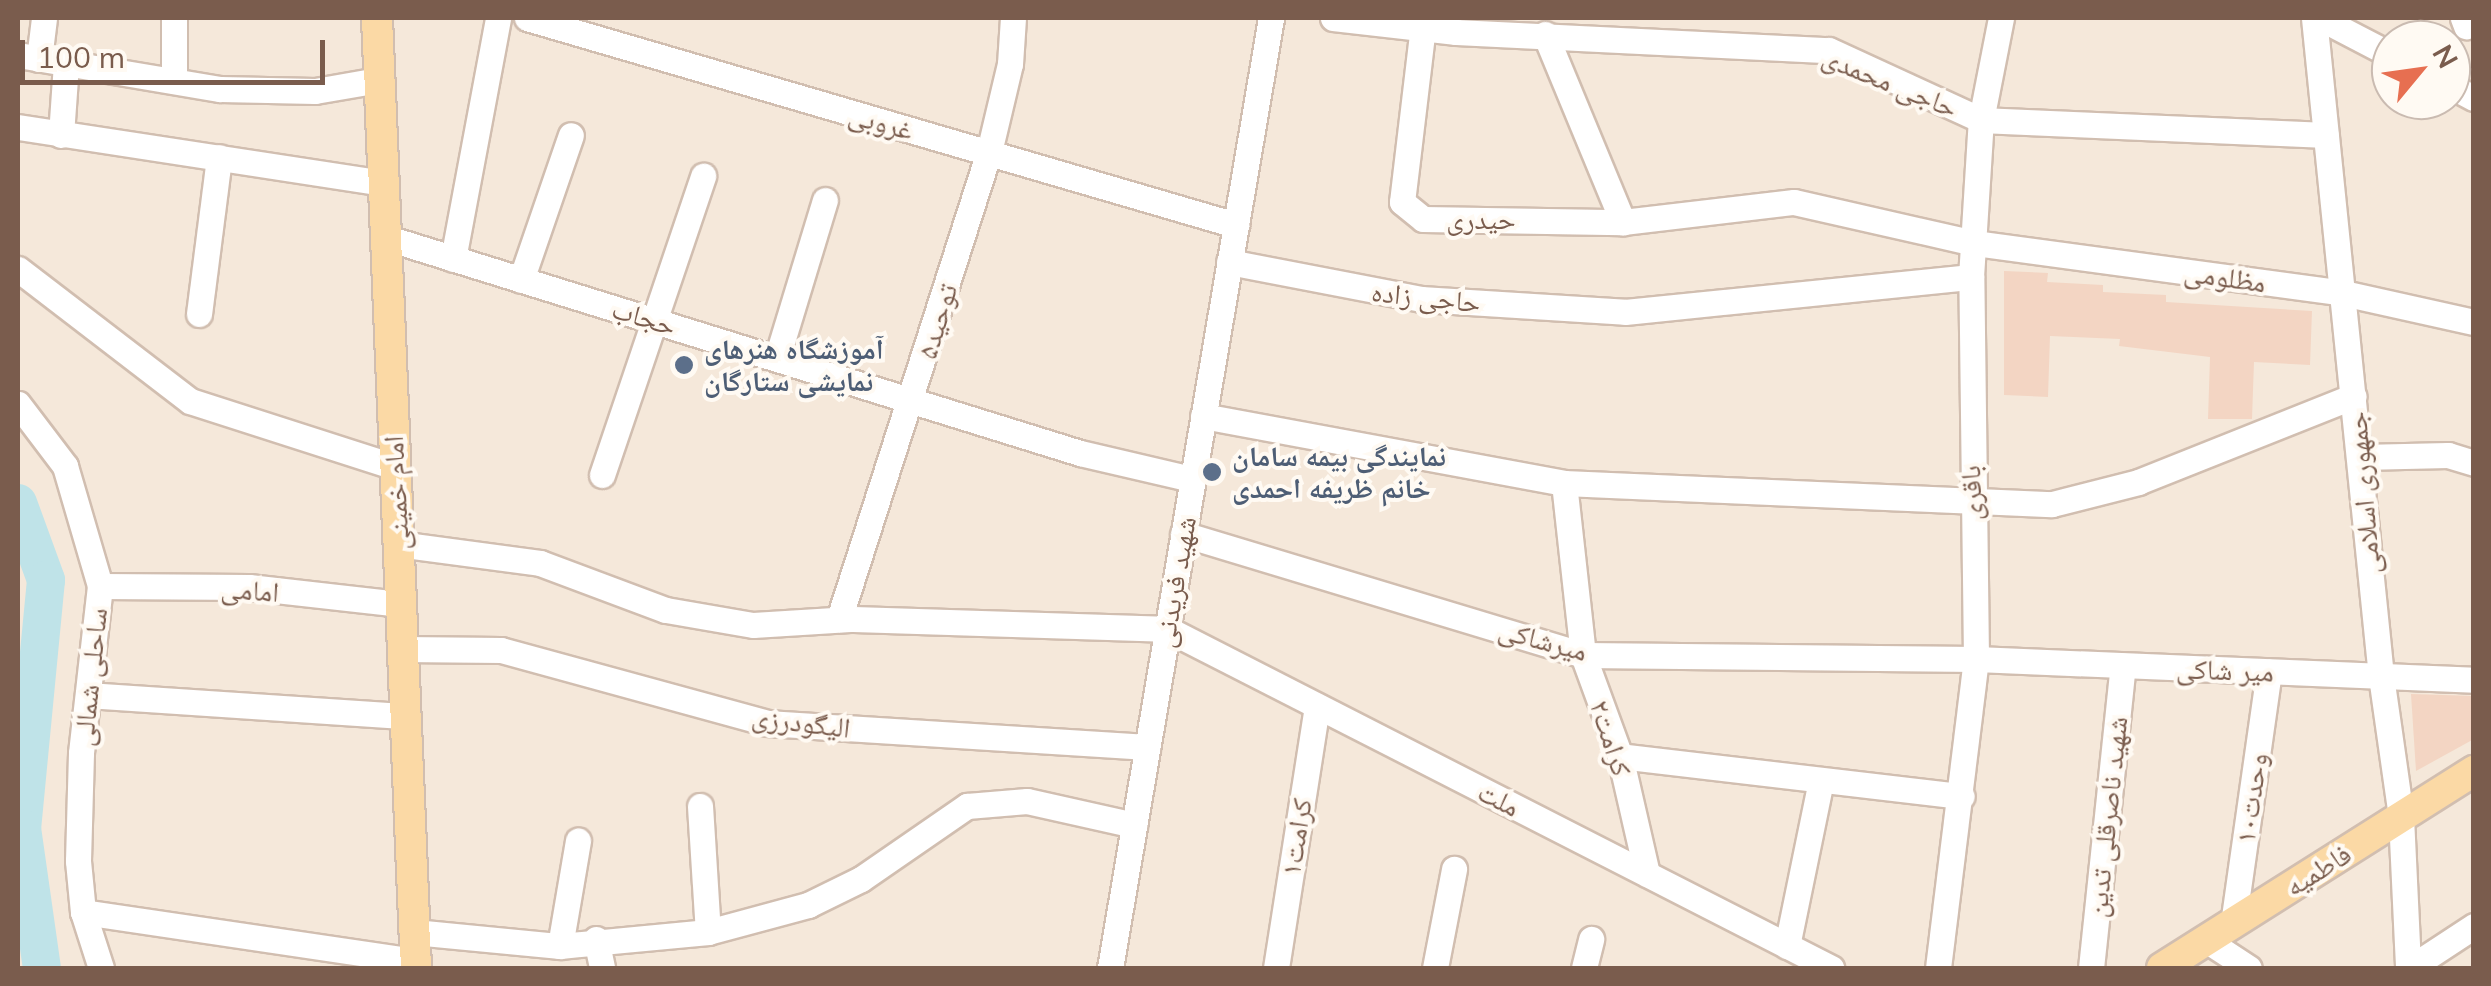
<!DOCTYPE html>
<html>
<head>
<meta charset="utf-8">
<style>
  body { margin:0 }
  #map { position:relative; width:2491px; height:986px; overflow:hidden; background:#fdf6ec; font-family:Mulish,"Noto Naskh Arabic",sans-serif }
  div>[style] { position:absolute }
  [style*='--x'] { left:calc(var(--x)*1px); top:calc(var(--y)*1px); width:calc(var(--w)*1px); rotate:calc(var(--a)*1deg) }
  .residential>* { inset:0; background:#f5e8da }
  .river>* { height:38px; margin:-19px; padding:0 19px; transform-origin:19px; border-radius:19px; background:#bfe3e8 }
  .building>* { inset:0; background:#f3d5c3 }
  .roads { filter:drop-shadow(2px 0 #d1beb0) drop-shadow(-2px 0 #d1beb0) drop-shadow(0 2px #d1beb0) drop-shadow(0 -2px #d1beb0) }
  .minor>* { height:25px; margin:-12.5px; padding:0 12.5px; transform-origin:12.5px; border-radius:12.5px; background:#fff }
  .major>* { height:30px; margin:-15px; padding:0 15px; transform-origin:15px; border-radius:15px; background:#fbd9a5 }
  .dots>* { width:28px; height:28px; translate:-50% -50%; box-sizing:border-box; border:5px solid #fffaf3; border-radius:50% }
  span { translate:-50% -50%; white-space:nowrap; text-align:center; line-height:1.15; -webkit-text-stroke:8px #fffaf3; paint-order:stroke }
  .street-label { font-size:28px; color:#7a5c4d }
  .service-label { font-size:28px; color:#4e5e75; font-weight:700 }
  .left { translate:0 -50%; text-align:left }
  .frame { position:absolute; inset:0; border:20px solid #7a5c4d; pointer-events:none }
  .north { position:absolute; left:2371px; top:20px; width:100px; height:100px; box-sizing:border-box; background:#fffaf3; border:2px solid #cabbb1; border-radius:50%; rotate:61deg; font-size:28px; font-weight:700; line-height:40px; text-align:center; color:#7a5c4d }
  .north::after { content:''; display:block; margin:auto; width:35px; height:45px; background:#e76f51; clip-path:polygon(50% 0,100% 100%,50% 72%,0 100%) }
  .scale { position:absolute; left:20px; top:40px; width:305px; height:45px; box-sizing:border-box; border:5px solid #7a5c4d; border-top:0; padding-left:12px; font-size:30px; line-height:35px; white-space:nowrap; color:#7a5c4d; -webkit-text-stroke:8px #fffaf3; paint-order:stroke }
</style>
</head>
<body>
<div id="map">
  <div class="residential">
    <i style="clip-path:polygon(evenodd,18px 18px,2473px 18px,2473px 968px,18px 968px,18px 18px,2391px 40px,2451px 40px,2451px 100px,2391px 100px,2391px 40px)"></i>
  </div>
  <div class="river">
    <i style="--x:18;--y:503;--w:82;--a:70"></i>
    <i style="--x:46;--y:580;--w:249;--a:95.5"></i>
    <i style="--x:22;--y:828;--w:141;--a:81.9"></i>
  </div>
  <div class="building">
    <i style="clip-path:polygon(2004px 271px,2048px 273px,2047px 282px,2103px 285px,2103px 292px,2166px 295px,2166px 302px,2312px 311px,2310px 365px,2254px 362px,2252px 419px,2208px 419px,2210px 357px,2119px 346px,2120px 339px,2050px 336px,2048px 397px,2004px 395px)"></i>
    <i style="clip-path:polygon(2411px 694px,2474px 696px,2474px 739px,2416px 771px)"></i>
  </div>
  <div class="roads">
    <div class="minor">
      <i style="--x:174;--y:18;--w:63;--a:90"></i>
      <i style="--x:527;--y:18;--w:739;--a:16.28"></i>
      <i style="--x:1333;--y:18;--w:124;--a:6.5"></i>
      <i style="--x:1456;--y:32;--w:373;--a:2.8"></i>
      <i style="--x:1829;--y:50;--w:167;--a:24.7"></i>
      <i style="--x:1981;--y:120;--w:345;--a:2.5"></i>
      <i style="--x:2314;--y:18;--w:661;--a:84.19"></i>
      <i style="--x:2381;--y:676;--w:142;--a:81.9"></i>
      <i style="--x:2401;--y:817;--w:151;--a:87.3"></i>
      <i style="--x:2320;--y:18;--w:80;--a:27.5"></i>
      <i style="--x:2463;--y:18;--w:9;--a:69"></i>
      <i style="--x:1423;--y:26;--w:177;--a:96.8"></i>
      <i style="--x:1402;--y:202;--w:27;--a:39"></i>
      <i style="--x:1423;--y:219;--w:200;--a:0.9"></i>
      <i style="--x:1623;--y:222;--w:172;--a:-6.7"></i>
      <i style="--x:1794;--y:202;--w:186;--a:12.8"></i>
      <i style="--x:1975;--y:243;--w:371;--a:7.7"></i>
      <i style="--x:2343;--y:293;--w:134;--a:12.5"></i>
      <i style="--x:1545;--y:34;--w:204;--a:67.5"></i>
      <i style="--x:18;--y:55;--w:205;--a:9.6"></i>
      <i style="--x:220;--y:89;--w:95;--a:1.2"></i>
      <i style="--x:315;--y:91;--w:65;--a:-9.8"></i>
      <i style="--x:39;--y:59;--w:41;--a:-83"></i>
      <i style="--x:2451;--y:86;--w:26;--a:28"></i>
      <i style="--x:18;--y:127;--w:369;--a:8.7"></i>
      <i style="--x:61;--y:135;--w:72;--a:-86"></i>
      <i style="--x:384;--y:237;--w:729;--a:17.24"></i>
      <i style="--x:1080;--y:453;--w:115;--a:13.1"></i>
      <i style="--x:453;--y:259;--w:245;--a:-79.4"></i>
      <i style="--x:1229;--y:262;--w:196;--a:10.9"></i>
      <i style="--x:1421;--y:299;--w:204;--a:3.6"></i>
      <i style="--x:1625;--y:312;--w:348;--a:-5.8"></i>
      <i style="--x:18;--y:269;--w:217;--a:37.5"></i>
      <i style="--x:190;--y:401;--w:215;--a:17.8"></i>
      <i style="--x:521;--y:280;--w:153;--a:-71"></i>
      <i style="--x:199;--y:314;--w:158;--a:-82.7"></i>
      <i style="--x:777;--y:358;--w:165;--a:-73.1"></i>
      <i style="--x:18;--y:404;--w:78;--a:52.8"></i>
      <i style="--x:65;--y:466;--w:125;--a:73.7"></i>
      <i style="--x:100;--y:586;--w:168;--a:96.5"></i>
      <i style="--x:81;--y:753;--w:108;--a:91.6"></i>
      <i style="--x:78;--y:861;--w:51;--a:84.4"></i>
      <i style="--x:83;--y:912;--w:59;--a:72.2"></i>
      <i style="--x:1203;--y:416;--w:367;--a:10.5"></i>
      <i style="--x:1564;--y:483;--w:488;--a:2.5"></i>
      <i style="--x:2052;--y:504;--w:89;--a:-14.3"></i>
      <i style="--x:2138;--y:482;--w:232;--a:-21.7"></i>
      <i style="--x:2361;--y:457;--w:87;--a:-1.3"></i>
      <i style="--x:2448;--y:455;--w:27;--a:17"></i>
      <i style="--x:602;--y:475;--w:316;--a:-71.3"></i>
      <i style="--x:1564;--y:483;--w:173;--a:83.7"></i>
      <i style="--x:1583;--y:655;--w:108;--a:69.9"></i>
      <i style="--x:1620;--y:756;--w:121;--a:77.1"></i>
      <i style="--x:1183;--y:534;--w:418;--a:16.8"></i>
      <i style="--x:1583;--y:655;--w:393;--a:0.6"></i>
      <i style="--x:1976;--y:659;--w:498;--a:2.4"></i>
      <i style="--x:398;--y:544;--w:143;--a:7.6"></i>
      <i style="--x:540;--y:563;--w:134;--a:20.5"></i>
      <i style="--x:666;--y:610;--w:88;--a:9.8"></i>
      <i style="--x:753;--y:625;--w:97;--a:-3.5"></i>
      <i style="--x:850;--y:619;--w:317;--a:1.8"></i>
      <i style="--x:1167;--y:629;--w:746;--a:27.05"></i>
      <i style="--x:100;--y:586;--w:149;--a:0.4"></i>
      <i style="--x:249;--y:587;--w:153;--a:6.4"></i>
      <i style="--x:839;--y:619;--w:490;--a:-72.2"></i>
      <i style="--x:989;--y:152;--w:90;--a:-76.6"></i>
      <i style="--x:1010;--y:64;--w:46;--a:-86.3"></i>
      <i style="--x:402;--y:649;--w:99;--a:0.6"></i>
      <i style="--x:501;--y:650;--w:276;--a:15.3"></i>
      <i style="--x:767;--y:723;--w:381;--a:3.6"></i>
      <i style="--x:88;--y:695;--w:318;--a:3.8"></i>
      <i style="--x:1620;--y:756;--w:344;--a:6.7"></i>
      <i style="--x:700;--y:806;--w:126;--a:86.4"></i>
      <i style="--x:83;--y:912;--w:336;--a:8.4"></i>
      <i style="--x:2233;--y:924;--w:255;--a:-81.9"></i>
      <i style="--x:414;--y:932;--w:147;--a:5.5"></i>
      <i style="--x:560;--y:946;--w:149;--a:-5.4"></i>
      <i style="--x:708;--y:932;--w:104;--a:-15.1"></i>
      <i style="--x:808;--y:905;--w:59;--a:-26.1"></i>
      <i style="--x:861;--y:879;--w:129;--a:-34.6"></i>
      <i style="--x:967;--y:806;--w:60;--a:-4.8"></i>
      <i style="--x:1027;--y:801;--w:110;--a:12.6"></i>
      <i style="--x:596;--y:939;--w:30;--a:78"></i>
      <i style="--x:2206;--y:940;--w:51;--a:33.1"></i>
      <i style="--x:560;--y:946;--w:107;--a:-80.3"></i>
      <i style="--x:1787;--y:946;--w:169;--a:-78.4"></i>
      <i style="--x:1110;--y:968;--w:964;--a:-80.38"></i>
      <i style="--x:1276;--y:968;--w:265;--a:-81.1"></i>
      <i style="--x:1435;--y:968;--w:101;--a:-79.1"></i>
      <i style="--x:1584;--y:968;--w:30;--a:-76"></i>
      <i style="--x:1938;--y:968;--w:311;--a:-83"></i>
      <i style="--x:1976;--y:659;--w:382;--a:-90.7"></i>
      <i style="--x:1971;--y:277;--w:157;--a:-86.4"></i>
      <i style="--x:1981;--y:120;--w:104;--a:-78.9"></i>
      <i style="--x:2091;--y:968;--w:304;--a:-84"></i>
      <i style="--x:2410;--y:968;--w:77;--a:-33.3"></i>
    </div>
    <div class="major">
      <i style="--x:377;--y:18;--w:951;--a:87.65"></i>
      <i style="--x:2162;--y:968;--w:369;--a:-32.3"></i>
    </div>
  </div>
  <div class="dots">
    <i style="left:684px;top:365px;background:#5c6f8a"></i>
    <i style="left:1212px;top:472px;background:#5c6f8a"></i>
  </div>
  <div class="street-label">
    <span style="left:1890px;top:82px;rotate:22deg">حاجی محمدی</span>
    <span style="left:881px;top:122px;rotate:15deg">غروبی</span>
    <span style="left:1481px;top:219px">حیدری</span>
    <span style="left:2225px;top:277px;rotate:8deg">مظلومی</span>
    <span style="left:1426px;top:297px;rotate:6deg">حاجی زاده</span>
    <span style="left:644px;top:317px;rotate:17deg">حجاب</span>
    <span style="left:937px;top:321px;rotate:-73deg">توحید۵</span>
    <span style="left:396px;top:493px;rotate:-93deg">امام خمینی</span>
    <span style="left:1971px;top:493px;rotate:-92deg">باقری</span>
    <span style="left:2363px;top:493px;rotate:-95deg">جمهوری اسلامی</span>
    <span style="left:1175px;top:582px;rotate:-80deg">شهید فریدنی</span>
    <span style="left:250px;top:590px;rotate:4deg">امامی</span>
    <span style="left:1543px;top:640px;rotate:15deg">میرشاکی</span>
    <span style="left:2225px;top:670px;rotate:2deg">میر شاکی</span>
    <span style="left:90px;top:677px;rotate:-84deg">ساحلی شمالی</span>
    <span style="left:801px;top:722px;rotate:7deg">الیگودرزی</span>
    <span style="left:1611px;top:738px;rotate:72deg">کرامت۲</span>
    <span style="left:2251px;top:798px;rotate:-82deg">وحدت۱۰</span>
    <span style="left:1499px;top:799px;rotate:27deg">ملت</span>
    <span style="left:2107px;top:817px;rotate:-84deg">شهید ناصرقلی تدین</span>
    <span style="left:1296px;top:837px;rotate:-81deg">کرامت۱</span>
    <span style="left:2318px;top:870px;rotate:-32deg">فاطمیه</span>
  </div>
  <div class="service-label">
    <span class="left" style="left:704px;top:365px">آموزشگاه هنرهای<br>نمایشی ستارگان</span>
    <span class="left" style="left:1232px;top:472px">نمایندگی بیمه سامان<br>خانم ظریفه احمدی</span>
  </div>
  <div class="frame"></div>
  <div class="north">N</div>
  <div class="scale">100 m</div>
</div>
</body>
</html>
